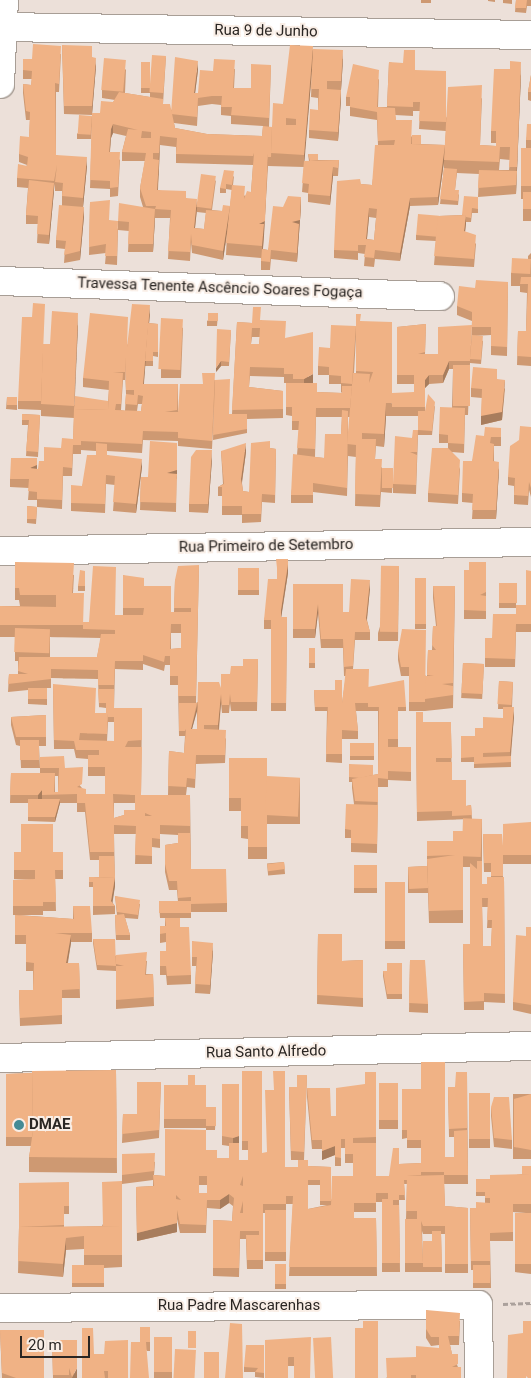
<!DOCTYPE html>
<html>
<head>
<meta charset="utf-8">
<style>
  body { margin:0 }
  #map { position:relative; width:531px; height:1378px; overflow:hidden; background:#ece0d9; font-family:Roboto,sans-serif }
  div>[style] { position:absolute }
  [style*='--x'] { left:calc(var(--x)*1px); top:calc(var(--y)*1px); width:calc(var(--w)*1px); rotate:calc(var(--a)*1deg) }
  .path>* { height:3px; margin-top:-1.5px; transform-origin:0; background:repeating-linear-gradient(90deg,#aba19c 0 5px,transparent 0 7.5px) }
  .roads { filter:drop-shadow(1px 0 #a89e96) drop-shadow(-1px 0 #a89e96) drop-shadow(0 1px #a89e96) drop-shadow(0 -1px #a89e96) }
  .minor>* { height:28px; margin:-14px; padding:0 14px; transform-origin:14px; border-radius:14px; background:#fff }
  .wall>* { inset:0; background:#ce9972; transform-origin:0 0 }
  .shaded-wall>* { inset:0; background:#a87d5d }
  .building>* { inset:0; background:#f0b285; transform-origin:0 0 }
  .dots>* { width:14px; height:14px; translate:-50% -50%; box-sizing:border-box; border:2px solid #f9eee6; border-radius:50% }
  span { translate:-50% -50%; white-space:nowrap; text-align:center; line-height:1.15; -webkit-text-stroke:4px #f9eee6; paint-order:stroke }
  .street-label { font-size:15px; color:#2a2623 }
  .poi-label { font-size:15px; color:#2a2623; font-weight:700 }
  .left { translate:0 -50%; text-align:left }
  .scale { position:absolute; left:20px; top:1336px; width:70px; height:22px; box-sizing:border-box; border:2px solid #2a2623; border-top:0; padding-left:6px; font-size:15px; line-height:18px; white-space:nowrap; color:#2a2623; -webkit-text-stroke:4px #f9eee6; paint-order:stroke }
</style>
</head>
<body>
<div id="map">
  <div class="path">
    <i style="--x:503;--y:1304;--w:28;--a:-2"></i>
  </div>
  <div class="roads">
    <div class="minor">
      <i style="--x:0;--y:27;--w:531;--a:0.86"></i>
      <i style="--x:0;--y:84;--w:84;--a:-87.3"></i>
      <i style="--x:0;--y:281;--w:440;--a:2"></i>
      <i style="--x:0;--y:551;--w:531;--a:-0.97"></i>
      <i style="--x:0;--y:1058;--w:531;--a:-1.29"></i>
      <i style="--x:0;--y:1308;--w:478;--a:-0.4"></i>
      <i style="--x:478;--y:1305;--w:73;--a:89.2"></i>
    </div>
  </div>
  <div class="wall">
    <i style="left:421px;top:0;width:10px;height:3px"></i>
    <i style="clip-path:polygon(488px 0,495px 0,495px 2px,488px 1px)"></i>
    <i style="clip-path:polygon(503px 0,512px 0,512px 4px,503px 3px)"></i>
    <i style="clip-path:polygon(516px 0,531px 0,531px 6px,527px 6px,526px 13px,515px 12px)"></i>
    <i style="clip-path:polygon(evenodd,62px 45px,92px 57px,96px 66px,92px 113px,100px 113px,113px 102px,115px 100px,102px 98px,102px 90px,126px 69px,125px 93px,150px 97px,150px 92px,166px 56px,163px 104px,172px 110px,198px 70px,195px 93px,198px 93px,213px 71px,235px 69px,234px 88px,251px 88px,271px 65px,269px 127px,272px 127px,283px 104px,313px 49px,343px 59px,341px 90px,341px 99px,338px 141px,309px 138px,309px 130px,318px 110px,318px 98px,311px 97px,312px 71px,304px 161px,309px 161px,308px 154px,318px 160px,339px 160px,338px 176px,333px 176px,330px 205px,308px 202px,308px 193px,302px 192px,304px 167px,268px 166px,263px 249px,268px 250px,283px 207px,301px 206px,297px 262px,271px 259px,270px 270px,261px 270px,261px 258px,226px 255px,227px 233px,223px 260px,192px 253px,191px 242px,190px 261px,168px 259px,170px 218px,155px 218px,153px 252px,128px 252px,129px 231px,118px 230px,118px 221px,143px 207px,140px 197px,140px 188px,145px 161px,122px 161px,122px 152px,126px 136px,113px 133px,111px 138px,110px 152px,120px 160px,118px 196px,110px 197px,110px 189px,90px 188px,92px 126px,91px 139px,77px 139px,77px 134px,92px 116px,92px 115px,64px 114px,62px 45px,212px 104px,221px 105px,221px 115px,231px 116px,231px 124px,263px 126px,262px 136px,207px 134px,175px 128px,174px 123px,197px 126px,198px 106px,212px 104px,62px 45px,160px 145px,176px 147px,176px 163px,253px 165px,251px 192px,245px 196px,233px 185px,234px 176px,220px 188px,220px 193px,226px 193px,226px 189px,232px 190px,230px 206px,222px 211px,212px 210px,216px 180px,197px 205px,186px 198px,158px 190px,160px 145px,62px 45px,197px 210px,197px 212px,206px 213px,204px 229px,195px 228px,197px 210px)"></i>
    <i style="clip-path:polygon(61px 54px,59px 92px,56px 92px,56px 155px,87px 166px,83px 207px,84px 216px,80px 260px,64px 263px,65px 249px,56px 248px,56px 240px,62px 205px,62px 191px,55px 191px,55px 184px,54px 190px,49px 244px,37px 243px,38px 224px,26px 224px,26px 215px,28px 188px,17px 187px,17px 178px,27px 165px,19px 162px,19px 154px,29px 137px,30px 120px,26px 120px,23px 93px,23px 84px,31px 85px,32px 79px,23px 79px,23px 70px,32px 59px)"></i>
    <i style="left:141px;top:62px;width:9px;height:31px"></i>
    <i style="clip-path:polygon(evenodd,389px 62px,415px 70px,447px 118px,482px 98px,480px 145px,496px 146px,496px 143px,491px 143px,491px 131px,521px 74px,516px 194px,478px 197px,479px 174px,457px 173px,455px 190px,459px 195px,458px 205px,440px 204px,444px 168px,444px 162px,438px 205px,410px 206px,400px 261px,375px 259px,374px 267px,364px 266px,365px 254px,358px 253px,358px 260px,334px 258px,334px 250px,361px 184px,372px 185px,378px 145px,377px 120px,350px 116px,350px 106px,346px 106px,346px 97px,379px 79px,378px 107px,387px 107px,389px 62px,413px 111px,420px 111px,419px 129px,446px 131px,445px 145px,421px 144px,412px 137px,396px 120px,395px 115px,413px 116px,413px 111px,389px 62px,500px 159px,510px 160px,509px 170px,499px 170px,500px 159px,389px 62px,369px 217px,376px 218px,374px 240px,367px 239px,369px 217px)"></i>
    <i style="clip-path:polygon(531px 75px,531px 101px,528px 100px,528px 92px)"></i>
    <i style="clip-path:polygon(531px 124px,531px 221px,523px 221px,523px 199px,521px 199px,521px 148px,526px 148px,526px 140px)"></i>
    <i style="clip-path:polygon(478px 197px,478px 213px,472px 213px,471px 222px,466px 222px,465px 232px,476px 244px,474px 267px,434px 265px,436px 241px,416px 240px,416px 235px,439px 216px,462px 215px)"></i>
    <i style="clip-path:polygon(90px 202px,118px 229px,117px 265px,105px 264px,106px 253px,89px 255px)"></i>
    <i style="clip-path:polygon(531px 253px,531px 366px,517px 365px,518px 331px,526px 331px,527px 293px,520px 292px,520px 286px,511px 286px,511px 273px,528px 259px,528px 256px)"></i>
    <i style="clip-path:polygon(evenodd,508px 282px,507px 356px,491px 355px,491px 335px,473px 336px,483px 341px,481px 364px,470px 363px,468px 415px,465px 415px,464px 453px,452px 452px,460px 469px,458px 504px,428px 502px,428px 493px,448px 448px,448px 443px,439px 443px,439px 434px,452px 408px,453px 369px,449px 369px,443px 383px,429px 384px,425px 388px,425px 411px,435px 406px,432px 435px,418px 435px,416px 494px,393px 493px,393px 484px,412px 438px,418px 430px,418px 416px,386px 416px,384px 447px,376px 446px,375px 459px,382px 468px,393px 468px,392px 493px,381px 492px,380px 507px,355px 506px,356px 457px,348px 456px,347px 496px,313px 492px,313px 503px,291px 503px,291px 495px,297px 455px,299px 430px,292px 430px,292px 416px,286px 415px,286px 383px,284px 383px,284px 377px,250px 376px,249px 387px,283px 391px,283px 418px,247px 419px,247px 433px,213px 440px,214px 405px,212px 449px,178px 446px,178px 441px,143px 440px,142px 453px,107px 451px,107px 455px,142px 467px,136px 513px,113px 511px,115px 485px,106px 484px,105px 513px,71px 511px,71px 503px,82px 486px,96px 455px,96px 451px,81px 450px,81px 454px,73px 454px,72px 476px,63px 476px,62px 509px,37px 507px,36px 524px,27px 523px,27px 506px,37px 507px,37px 500px,28px 500px,29px 488px,10px 487px,10px 479px,38px 469px,44px 461px,73px 439px,74px 418px,41px 416px,41px 410px,18px 409px,18px 401px,44px 344px,50px 344px,78px 325px,74px 405px,108px 401px,109px 390px,83px 387px,83px 378px,128px 344px,150px 313px,149px 323px,158px 324px,158px 357px,153px 356px,153px 366px,145px 366px,144px 384px,178px 384px,178px 412px,203px 384px,215px 380px,229px 414px,232px 414px,237px 322px,252px 323px,261px 320px,285px 338px,317px 392px,342px 393px,341px 392px,341px 384px,329px 384px,329px 375px,318px 375px,318px 366px,330px 348px,356px 326px,361px 321px,392px 404px,414px 392px,414px 384px,397px 384px,397px 327px,426px 324px,425px 354px,438px 354px,471px 345px,472px 321px,457px 315px,457px 306px,475px 288px,508px 282px,252px 337px,260px 337px,259px 344px,251px 344px,252px 337px,508px 282px,356px 337px,356px 373px,354px 373px,356px 337px,508px 282px,125px 366px,126px 394px,125px 411px,121px 410px,123px 380px,125px 380px,125px 366px,508px 282px,138px 404px,142px 404px,141px 411px,137px 411px,138px 404px,508px 282px,316px 417px,342px 417px,341px 434px,324px 458px,315px 457px,316px 417px,508px 282px,348px 417px,350px 417px,348px 439px,348px 417px)"></i>
    <i style="clip-path:polygon(218px 313px,217px 326px,207px 326px,207px 321px)"></i>
    <i style="clip-path:polygon(161px 318px,183px 328px,181px 378px,161px 378px)"></i>
    <i style="clip-path:polygon(231px 330px,229px 366px,221px 366px,216px 372px)"></i>
    <i style="clip-path:polygon(497px 379px,505px 389px,502px 420px,481px 425px,482px 398px,471px 397px,471px 388px)"></i>
    <i style="clip-path:polygon(7px 397px,17px 397px,17px 410px,6px 409px)"></i>
    <i style="clip-path:polygon(22px 414px,40px 415px,38px 457px,26px 456px,28px 425px,22px 425px)"></i>
    <i style="clip-path:polygon(531px 427px,531px 497px,529px 490px,528px 505px,514px 504px,514px 486px,508px 485px,508px 477px)"></i>
    <i style="clip-path:polygon(501px 428px,501px 446px,494px 446px,494px 461px,499px 470px,496px 519px,472px 519px,473px 503px,462px 502px,462px 493px,472px 461px,484px 436px)"></i>
    <i style="clip-path:polygon(177px 443px,176px 512px,140px 510px,141px 477px,148px 477px)"></i>
    <i style="clip-path:polygon(270px 448px,276px 449px,275px 503px,262px 502px,261px 522px,242px 523px,242px 515px,222px 515px,222px 496px,218px 496px,218px 487px,223px 484px,221px 451px,246px 452px,242px 483px,243px 491px,249px 492px)"></i>
    <i style="clip-path:polygon(212px 459px,208px 513px,189px 512px,189px 504px)"></i>
    <i style="clip-path:polygon(288px 559px,288px 573px,281px 617px,287px 617px,286px 711px,271px 711px,271px 629px,264px 629px,264px 620px,277px 579px)"></i>
    <i style="clip-path:polygon(evenodd,15px 562px,74px 575px,73px 593px,83px 622px,89px 622px,115px 615px,123px 615px,123px 575px,144px 586px,171px 612px,174px 612px,175px 580px,199px 565px,196px 703px,221px 688px,230px 674px,243px 666px,258px 659px,257px 711px,231px 711px,230px 703px,229px 713px,222px 713px,221px 703px,219px 730px,226px 739px,225px 763px,196px 764px,195px 788px,187px 787px,186px 795px,190px 795px,191px 869px,227px 903px,227px 912px,191px 912px,191px 906px,191px 918px,180px 918px,180px 927px,191px 975px,191px 984px,167px 985px,166px 975px,160px 975px,160px 951px,166px 951px,166px 942px,160px 943px,160px 926px,165px 926px,165px 918px,160px 918px,159px 902px,178px 902px,177px 890px,169px 890px,165px 872px,165px 845px,178px 843px,178px 835px,160px 834px,160px 848px,152px 847px,152px 864px,135px 864px,136px 834px,114px 834px,115px 886px,112px 902px,115px 906px,115px 914px,93px 915px,93px 887px,89px 887px,89px 877px,99px 877px,99px 860px,90px 860px,85px 812px,77px 812px,77px 803px,60px 803px,55px 822px,28px 821px,28px 803px,10px 803px,11px 773px,40px 773px,40px 757px,65px 768px,82px 788px,86px 794px,105px 794px,105px 776px,88px 776px,88px 759px,76px 758px,74px 749px,54px 749px,53px 684px,95px 713px,106px 713px,106px 708px,99px 707px,98px 679px,51px 678px,51px 688px,46px 688px,47px 688px,47px 705px,28px 704px,28px 690px,8px 692px,9px 674px,18px 674px,18px 661px,15px 661px,15px 637px,0 637px,0 606px,20px 606px,19px 600px,15px 600px,15px 562px,171px 633px,181px 633px,181px 648px,171px 649px,171px 633px,15px 562px,50px 637px,101px 638px,97px 657px,50px 657px,50px 637px,15px 562px,143px 664px,164px 671px,165px 665px,170px 665px,170px 685px,178px 685px,179px 736px,185px 736px,184px 753px,169px 751px,168px 795px,141px 795px,142px 708px,114px 708px,115px 669px,143px 670px,143px 664px,15px 562px,197px 709px,197px 729px,192px 729px,197px 709px,15px 562px,108px 722px,114px 722px,114px 741px,107px 741px,108px 722px,15px 562px,55px 776px,58px 776px,58px 792px,55px 792px,55px 776px,15px 562px,114px 803px,135px 803px,135px 810px,124px 815px,114px 818px,114px 803px)"></i>
    <i style="clip-path:polygon(486px 562px,486px 619px,464px 619px,464px 570px,469px 570px)"></i>
    <i style="clip-path:polygon(399px 566px,398px 641px,378px 641px,378px 633px)"></i>
    <i style="left:238px;top:568px;width:21px;height:27px"></i>
    <i style="clip-path:polygon(85px 571px,85px 591px,78px 591px,78px 586px)"></i>
    <i style="clip-path:polygon(531px 571px,531px 632px,516px 632px,515px 667px,485px 667px,485px 638px,492px 638px,516px 614px,516px 608px,499px 608px,499px 583px,517px 583px,516px 605px,526px 605px)"></i>
    <i style="left:415px;top:578px;width:11px;height:51px"></i>
    <i style="clip-path:polygon(293px 584px,343px 612px,349px 612px,370px 588px,367px 620px,370px 632px,370px 640px,355px 640px,353px 669px,368px 687px,406px 707px,406px 711px,398px 711px,398px 747px,411px 747px,411px 781px,388px 780px,388px 787px,378px 787px,377px 853px,351px 852px,351px 838px,345px 838px,345px 829px,354px 804px,352px 788px,352px 782px,349px 782px,349px 764px,373px 775px,378px 774px,378px 711px,356px 711px,358px 731px,358px 739px,342px 739px,342px 763px,326px 762px,327px 711px,315px 711px,314px 690px,342px 703px,346px 676px,344px 676px,343px 648px,321px 648px,318px 613px,315px 638px,293px 638px)"></i>
    <i style="clip-path:polygon(433px 586px,455px 586px,453px 708px,425px 711px,409px 711px,409px 676px,401px 676px,398px 660px,398px 651px,426px 676px,427px 676px,428px 650px,432px 650px,433px 626px,436px 626px,433px 598px)"></i>
    <i style="left:309px;top:648px;width:6px;height:20px"></i>
    <i style="left:463px;top:663px;width:21px;height:35px;rotate:3deg"></i>
    <i style="clip-path:polygon(499px 681px,513px 682px,512px 707px,514px 716px,511px 756px,511px 767px,474px 768px,474px 762px,461px 762px,461px 736px,475px 736px,483px 728px,503px 718px,503px 709px,498px 709px)"></i>
    <i style="clip-path:polygon(evenodd,416px 712px,423px 722px,451px 730px,452px 802px,466px 806px,471px 805px,472px 819px,482px 819px,482px 884px,487px 884px,491px 877px,491px 872px,484px 872px,483px 834px,503px 846px,531px 822px,531px 864px,503px 864px,503px 877px,504px 877px,505px 1003px,484px 1002px,484px 1010px,464px 1010px,463px 944px,470px 944px,470px 867px,463px 867px,463px 923px,429px 923px,428px 893px,408px 893px,408px 867px,427px 866px,427px 841px,453px 841px,463px 831px,470px 819px,417px 821px,416px 712px,482px 907px,488px 907px,487px 928px,492px 928px,491px 946px,483px 946px,482px 907px)"></i>
    <i style="clip-path:polygon(46px 715px,46px 746px,39px 746px,40px 768px,21px 768px,20px 746px,16px 745px,11px 725px,11px 717px)"></i>
    <i style="left:350px;top:743px;width:24px;height:17px"></i>
    <i style="clip-path:polygon(229px 758px,267px 789px,300px 778px,300px 824px,267px 824px,267px 859px,248px 859px,248px 839px,241px 838px,241px 811px,229px 811px)"></i>
    <i style="clip-path:polygon(14px 852px,63px 852px,63px 879px,55px 879px,56px 911px,43px 911px,43px 915px,18px 915px,73px 919px,73px 906px,92px 933px,92px 942px,71px 942px,68px 963px,79px 963px,80px 998px,62px 998px,62px 1024px,20px 1026px,19px 990px,33px 990px,33px 971px,26px 971px,26px 944px,15px 944px,15px 915px,13px 915px,13px 880px,35px 879px,14px 879px)"></i>
    <i style="left:284px;top:862px;width:12px;height:17px;rotate:85deg"></i>
    <i style="left:377px;top:865px;width:28px;height:23px;rotate:90deg"></i>
    <i style="left:385px;top:882px;width:20px;height:67px"></i>
    <i style="clip-path:polygon(115px 896px,140px 904px,138px 919px,125px 918px,130px 935px,130px 940px,116px 940px,115px 915px,117px 915px)"></i>
    <i style="clip-path:polygon(531px 927px,531px 1014px,513px 1010px,513px 1002px,526px 936px)"></i>
    <i style="clip-path:polygon(318px 934px,342px 961px,363px 960px,363px 1007px,317px 1004px)"></i>
    <i style="clip-path:polygon(93px 939px,116px 956px,147px 961px,146px 974px,153px 974px,154px 1006px,116px 1009px,116px 971px,97px 970px,93px 943px)"></i>
    <i style="clip-path:polygon(192px 941px,213px 951px,210px 994px,195px 993px,196px 966px,192px 966px)"></i>
    <i style="clip-path:polygon(410px 960px,428px 1004px,428px 1013px,409px 1012px)"></i>
    <i style="clip-path:polygon(402px 963px,402px 999px,387px 999px,383px 976px,383px 971px,387px 971px)"></i>
    <i style="clip-path:polygon(116px 1070px,117px 1173px,29px 1172px,29px 1157px,31px 1146px,6px 1146px,6px 1074px)"></i>
    <i style="clip-path:polygon(evenodd,242px 1071px,262px 1153px,285px 1167px,298px 1167px,298px 1160px,291px 1160px,289px 1087px,297px 1087px,307px 1075px,304px 1160px,308px 1166px,331px 1167px,331px 1200px,353px 1176px,353px 1163px,345px 1163px,345px 1148px,341px 1148px,341px 1166px,335px 1166px,335px 1155px,322px 1160px,322px 1149px,312px 1149px,307px 1097px,307px 1088px,331px 1116px,336px 1116px,376px 1072px,376px 1176px,389px 1176px,399px 1164px,421px 1163px,421px 1148px,407px 1148px,407px 1138px,402px 1139px,402px 1098px,444px 1157px,454px 1157px,454px 1137px,449px 1137px,448px 1087px,455px 1087px,467px 1072px,468px 1184px,444px 1184px,445px 1206px,468px 1208px,468px 1273px,445px 1273px,445px 1234px,441px 1234px,442px 1272px,405px 1272px,405px 1219px,406px 1219px,407px 1184px,404px 1184px,405px 1200px,399px 1200px,400px 1272px,382px 1272px,382px 1202px,376px 1202px,376px 1212px,354px 1212px,354px 1218px,376px 1218px,377px 1276px,289px 1276px,293px 1204px,286px 1204px,286px 1261px,265px 1261px,265px 1213px,263px 1213px,263px 1269px,247px 1269px,246px 1239px,240px 1239px,239px 1277px,213px 1276px,213px 1220px,232px 1221px,233px 1206px,229px 1203px,220px 1209px,207px 1208px,206px 1233px,180px 1233px,177px 1219px,177px 1232px,137px 1241px,136px 1187px,153px 1186px,153px 1180px,122px 1184px,122px 1267px,104px 1268px,104px 1287px,72px 1287px,72px 1265px,84px 1265px,84px 1249px,66px 1250px,63px 1277px,18px 1273px,19px 1227px,69px 1182px,69px 1214px,64px 1214px,64px 1227px,102px 1226px,122px 1181px,122px 1154px,155px 1162px,154px 1175px,165px 1176px,206px 1130px,206px 1128px,164px 1128px,164px 1085px,194px 1085px,206px 1107px,216px 1111px,215px 1130px,206px 1130px,206px 1150px,217px 1158px,229px 1158px,229px 1146px,222px 1145px,222px 1084px,239px 1084px,239px 1160px,248px 1160px,248px 1150px,242px 1150px,242px 1071px,199px 1185px,207px 1185px,207px 1193px,199px 1193px,199px 1185px,242px 1071px,308px 1185px,320px 1185px,320px 1205px,327px 1205px,308px 1209px,308px 1185px,242px 1071px,422px 1231px,423px 1234px,432px 1234px,432px 1241px,423px 1261px,422px 1231px)"></i>
    <i style="clip-path:polygon(161px 1082px,159px 1138px,122px 1143px,123px 1114px,137px 1114px)"></i>
    <i style="left:379px;top:1083px;width:19px;height:46px"></i>
    <i style="left:469px;top:1093px;width:21px;height:55px"></i>
    <i style="left:531px;top:1094px;width:65px;height:18px;rotate:90deg"></i>
    <i style="clip-path:polygon(491px 1107px,512px 1140px,512px 1149px,494px 1147px,491px 1116px)"></i>
    <i style="clip-path:polygon(531px 1166px,531px 1274px,515px 1272px,515px 1213px,526px 1213px,513px 1212px,513px 1241px,490px 1241px,491px 1288px,473px 1288px,473px 1270px,471px 1270px,470px 1208px,476px 1208px,485px 1203px,485px 1196px,476px 1196px,476px 1192px,490px 1179px,522px 1174px)"></i>
    <i style="left:275px;top:1264px;width:11px;height:25px"></i>
    <i style="clip-path:polygon(426px 1310px,460px 1321px,459px 1345px,450px 1345px,452px 1354px,458px 1367px,461px 1378px,386px 1378px,416px 1357px,439px 1348px,439px 1345px,431px 1346px,426px 1338px)"></i>
    <i style="clip-path:polygon(150px 1327px,150px 1351px,147px 1351px,140px 1342px)"></i>
    <i style="clip-path:polygon(0 1330px,44px 1378px,2px 1378px)"></i>
    <i style="left:154px;top:1337px;width:18px;height:41px"></i>
    <i style="clip-path:polygon(311px 1337px,294px 1366px,288px 1366px,265px 1378px)"></i>
    <i style="clip-path:polygon(52px 1340px,77px 1377px,77px 1378px,69px 1378px,69px 1377px,69px 1378px,53px 1378px)"></i>
    <i style="clip-path:polygon(264px 1345px,264px 1378px,255px 1377px,255px 1372px,244px 1372px,244px 1367px)"></i>
    <i style="clip-path:polygon(94px 1354px,128px 1378px,82px 1378px)"></i>
  </div>
  <div class="shaded-wall">
    <i style="clip-path:polygon(313px 46px,313px 58px,304px 167px,304px 155px)"></i>
    <i style="clip-path:polygon(343px 50px,343px 59px,341px 90px,341px 81px)"></i>
    <i style="clip-path:polygon(96px 58px,96px 66px,92px 115px,92px 106px)"></i>
    <i style="clip-path:polygon(198px 61px,198px 70px,194px 102px,194px 93px)"></i>
    <i style="clip-path:polygon(521px 62px,521px 74px,516px 194px,516px 185px)"></i>
    <i style="clip-path:polygon(341px 90px,341px 99px,338px 141px,338px 132px)"></i>
    <i style="clip-path:polygon(113px 124px,113px 133px,111px 138px,109px 160px,111px 129px)"></i>
    <i style="clip-path:polygon(160px 136px,159px 168px,157px 198px,157px 190px)"></i>
    <i style="clip-path:polygon(445px 145px,445px 154px,438px 205px,438px 197px)"></i>
    <i style="clip-path:polygon(268px 153px,264px 236px,262px 258px,262px 246px,259px 224px)"></i>
    <i style="clip-path:polygon(87px 157px,87px 166px,83px 207px,83px 198px)"></i>
    <i style="clip-path:polygon(333px 167px,333px 176px,330px 205px,330px 196px)"></i>
    <i style="clip-path:polygon(54px 183px,54px 191px,49px 244px,49px 235px)"></i>
    <i style="clip-path:polygon(301px 197px,301px 206px,297px 262px,297px 253px,292px 222px)"></i>
    <i style="clip-path:polygon(410px 198px,410px 206px,400px 261px,400px 253px)"></i>
    <i style="clip-path:polygon(197px 199px,197px 208px,194px 237px,194px 228px)"></i>
    <i style="clip-path:polygon(230px 206px,230px 214px,223px 260px,223px 251px)"></i>
    <i style="clip-path:polygon(84px 207px,84px 216px,80px 260px,80px 251px)"></i>
    <i style="clip-path:polygon(369px 208px,369px 217px,366px 248px,366px 239px)"></i>
    <i style="clip-path:polygon(155px 209px,155px 218px,153px 252px,153px 244px)"></i>
    <i style="clip-path:polygon(466px 215px,466px 224px,464px 240px,464px 231px)"></i>
    <i style="clip-path:polygon(150px 305px,150px 313px,143px 392px,143px 384px)"></i>
    <i style="clip-path:polygon(78px 313px,78px 325px,74px 418px,74px 406px)"></i>
    <i style="clip-path:polygon(221px 361px,221px 366px,216px 372px,216px 368px)"></i>
    <i style="clip-path:polygon(449px 361px,449px 369px,443px 383px,443px 375px)"></i>
    <i style="clip-path:polygon(313px 374px,313px 383px,304px 388px,304px 379px)"></i>
    <i style="clip-path:polygon(429px 375px,429px 384px,425px 388px,425px 380px)"></i>
    <i style="clip-path:polygon(505px 380px,502px 420px,481px 425px,481px 416px)"></i>
    <i style="clip-path:polygon(386px 403px,386px 416px,384px 447px,384px 434px)"></i>
    <i style="clip-path:polygon(177px 443px,177px 479px,167px 473px)"></i>
    <i style="clip-path:polygon(246px 443px,246px 452px,241px 488px,241px 479px)"></i>
    <i style="clip-path:polygon(212px 450px,212px 459px,208px 513px,208px 504px)"></i>
    <i style="clip-path:polygon(37px 458px,37px 474px,30px 468px)"></i>
    <i style="clip-path:polygon(142px 459px,142px 467px,136px 513px,136px 504px)"></i>
    <i style="clip-path:polygon(499px 462px,499px 470px,496px 519px,496px 510px)"></i>
    <i style="clip-path:polygon(288px 564px,288px 573px,281px 619px,281px 610px)"></i>
    <i style="clip-path:polygon(370px 580px,370px 588px,366px 627px,366px 618px)"></i>
    <i style="clip-path:polygon(318px 604px,318px 613px,315px 638px,315px 629px)"></i>
    <i style="clip-path:polygon(221px 694px,221px 703px,218px 734px,218px 725px)"></i>
    <i style="clip-path:polygon(198px 703px,198px 708px,190px 736px,190px 732px)"></i>
    <i style="clip-path:polygon(514px 707px,514px 716px,510px 760px,510px 752px)"></i>
    <i style="clip-path:polygon(42px 790px,42px 799px,38px 803px,38px 795px)"></i>
    <i style="clip-path:polygon(60px 799px,60px 803px,55px 822px,55px 817px)"></i>
    <i style="clip-path:polygon(115px 877px,115px 886px,112px 906px,111px 901px)"></i>
    <i style="clip-path:polygon(71px 935px,71px 943px,66px 971px,66px 963px)"></i>
    <i style="clip-path:polygon(213px 943px,213px 951px,210px 994px,210px 985px)"></i>
    <i style="clip-path:polygon(239px 1136px,239px 1145px,233px 1147px,233px 1138px)"></i>
    <i style="clip-path:polygon(335px 1146px,335px 1155px,322px 1160px,322px 1151px)"></i>
    <i style="clip-path:polygon(229px 1194px,229px 1203px,220px 1209px,220px 1200px)"></i>
    <i style="clip-path:polygon(177px 1223px,177px 1232px,137px 1241px,137px 1233px)"></i>
    <i style="clip-path:polygon(66px 1238px,66px 1250px,63px 1277px,63px 1264px)"></i>
    <i style="clip-path:polygon(77px 1368px,77px 1378px,72px 1378px)"></i>
  </div>
  <div class="building">
    <i style="clip-path:polygon(516px 0,527px 0,526px 8px,515px 8px)"></i>
    <i style="clip-path:polygon(33px 44px,61px 46px,59px 84px,55px 83px,56px 155px,87px 157px,83px 198px,62px 196px,63px 183px,55px 182px,57px 165px,54px 181px,17px 178px,18px 164px,27px 166px,28px 157px,19px 154px,20px 136px,29px 137px,30px 112px,26px 111px,23px 84px,31px 85px,32px 71px,23px 70px,23px 59px,32px 59px)"></i>
    <i style="clip-path:polygon(62px 45px,92px 46px,92px 57px,96px 58px,92px 106px,64px 106px)"></i>
    <i style="clip-path:polygon(evenodd,290px 45px,313px 46px,304px 155px,271px 153px,273px 103px,283px 104px,290px 45px,286px 118px,296px 119px,296px 125px,286px 125px,286px 118px)"></i>
    <i style="clip-path:polygon(313px 49px,343px 50px,341px 81px,327px 81px,327px 89px,341px 90px,338px 132px,309px 130px,310px 109px,318px 110px,319px 89px,311px 89px)"></i>
    <i style="clip-path:polygon(404px 50px,415px 50px,415px 70px,446px 71px,446px 122px,419px 121px,420px 102px,413px 102px,413px 107px,387px 106px,389px 62px,403px 63px)"></i>
    <i style="left:152px;top:55px;width:14px;height:37px;rotate:4deg"></i>
    <i style="clip-path:polygon(175px 57px,198px 61px,194px 93px,198px 93px,200px 70px,213px 71px,214px 59px,235px 60px,233px 88px,251px 88px,251px 64px,271px 65px,269px 118px,231px 115px,232px 107px,221px 107px,222px 96px,212px 96px,198px 98px,197px 117px,171px 114px)"></i>
    <i style="left:104px;top:58px;width:22px;height:32px;rotate:5deg"></i>
    <i style="clip-path:polygon(510px 61px,521px 62px,517px 167px,509px 167px,510px 147px,500px 147px,499px 162px,444px 160px,448px 87px,482px 85px,480px 145px,496px 146px,496px 131px,491px 131px,494px 69px,510px 69px)"></i>
    <i style="left:141px;top:62px;width:9px;height:26px"></i>
    <i style="clip-path:polygon(evenodd,353px 64px,379px 70px,377px 107px,395px 108px,396px 120px,412px 120px,411px 144px,445px 145px,438px 197px,410px 198px,400px 253px,375px 250px,374px 258px,364px 257px,366px 245px,358px 245px,358px 251px,334px 250px,337px 181px,360px 179px,361px 184px,372px 185px,375px 145px,394px 145px,395px 140px,378px 141px,377px 112px,350px 107px,350px 97px,346px 97px,353px 64px,369px 208px,377px 209px,374px 240px,366px 239px,369px 208px)"></i>
    <i style="clip-path:polygon(531px 75px,531px 92px,528px 92px)"></i>
    <i style="clip-path:polygon(evenodd,119px 92px,163px 99px,163px 104px,170px 104px,175px 128px,207px 134px,262px 136px,263px 126px,272px 127px,271px 157px,268px 157px,268px 153px,254px 153px,253px 156px,176px 154px,177px 138px,160px 136px,159px 153px,153px 153px,153px 159px,159px 160px,157px 190px,186px 191px,186px 198px,197px 199px,194px 228px,204px 229px,206px 210px,222px 211px,223px 205px,230px 206px,223px 251px,192px 245px,191px 234px,190px 252px,168px 251px,171px 210px,155px 209px,153px 244px,128px 244px,129px 222px,118px 221px,119px 203px,155px 209px,156px 206px,146px 206px,140px 188px,146px 153px,122px 152px,128px 129px,138px 130px,113px 124px,111px 129px,109px 152px,120px 152px,118px 187px,110px 188px,110px 181px,90px 180px,92px 113px,100px 113px,101px 101px,113px 102px,119px 92px,142px 131px,151px 132px,151px 138px,141px 138px,142px 131px)"></i>
    <i style="left:79px;top:115px;width:13px;height:19px;rotate:4deg"></i>
    <i style="clip-path:polygon(527px 124px,531px 124px,531px 140px,526px 140px)"></i>
    <i style="left:412px;top:135px;width:9px;height:9px"></i>
    <i style="left:521px;top:148px;width:10px;height:38px"></i>
    <i style="clip-path:polygon(254px 153px,268px 153px,265px 221px,259px 224px,264px 224px,262px 246px,226px 243px,232px 185px,245px 186px,244px 199px,247px 191px,251px 192px)"></i>
    <i style="clip-path:polygon(308px 154px,318px 154px,318px 160px,310px 161px)"></i>
    <i style="clip-path:polygon(339px 160px,338px 168px,333px 167px,330px 196px,308px 194px,309px 184px,302px 183px,304px 161px)"></i>
    <i style="clip-path:polygon(444px 168px,457px 169px,455px 190px,459px 190px,458px 201px,440px 199px)"></i>
    <i style="clip-path:polygon(224px 170px,234px 171px,232px 185px,226px 184px,226px 189px,220px 188px)"></i>
    <i style="clip-path:polygon(479px 170px,517px 171px,516px 185px,478px 188px)"></i>
    <i style="left:201px;top:174px;width:15px;height:33px;rotate:8deg"></i>
    <i style="clip-path:polygon(29px 180px,54px 183px,49px 235px,37px 234px,38px 216px,26px 215px)"></i>
    <i style="left:523px;top:192px;width:8px;height:17px"></i>
    <i style="clip-path:polygon(288px 196px,301px 197px,300px 220px,292px 222px,299px 224px,297px 253px,271px 250px,270px 262px,261px 261px,262px 249px,268px 250px,273px 206px,283px 207px)"></i>
    <i style="clip-path:polygon(464px 196px,478px 197px,478px 209px,472px 208px,471px 218px,466px 217px,466px 215px,462px 215px)"></i>
    <i style="clip-path:polygon(110px 200px,109px 220px,118px 221px,117px 256px,105px 256px,106px 244px,89px 247px,90px 202px)"></i>
    <i style="clip-path:polygon(59px 205px,84px 207px,80px 251px,64px 255px,66px 241px,56px 240px)"></i>
    <i style="left:418px;top:214px;width:21px;height:21px;rotate:5deg"></i>
    <i style="clip-path:polygon(466px 215px,464px 231px,476px 235px,474px 259px,434px 256px,438px 216px)"></i>
    <i style="left:512px;top:258px;width:19px;height:15px;rotate:3deg"></i>
    <i style="clip-path:polygon(521px 277px,531px 277px,531px 357px,517px 356px,518px 331px,526px 331px,528px 284px,520px 284px)"></i>
    <i style="clip-path:polygon(476px 280px,508px 282px,507px 347px,491px 346px,491px 327px,472px 327px,472px 312px,457px 306px,459px 286px,475px 288px)"></i>
    <i style="clip-path:polygon(33px 303px,45px 304px,41px 401px,18px 401px,22px 317px,32px 317px)"></i>
    <i style="clip-path:polygon(evenodd,132px 304px,150px 305px,143px 384px,178px 384px,177px 410px,165px 412px,178px 412px,180px 384px,203px 384px,202px 373px,215px 373px,212px 441px,178px 438px,178px 432px,143px 431px,142px 444px,81px 441px,81px 445px,73px 445px,72px 468px,63px 467px,62px 500px,37px 499px,37px 492px,28px 491px,29px 479px,10px 479px,11px 458px,37px 458px,37px 465px,30px 468px,38px 469px,39px 461px,44px 461px,44px 447px,61px 448px,62px 438px,73px 439px,74px 409px,108px 410px,109px 381px,83px 378px,90px 313px,128px 317px,127px 347px,132px 304px,125px 357px,126px 390px,134px 390px,134px 395px,126px 394px,125px 404px,137px 405px,138px 395px,143px 396px,141px 411px,115px 410px,116px 404px,121px 404px,123px 373px,113px 372px,125px 372px,125px 357px)"></i>
    <i style="clip-path:polygon(evenodd,253px 307px,261px 307px,260px 320px,286px 321px,285px 338px,313px 332px,313px 374px,304px 379px,293px 379px,293px 374px,284px 374px,284px 368px,250px 367px,249px 387px,283px 391px,283px 409px,232px 410px,237px 322px,252px 323px,253px 307px,252px 328px,260px 328px,259px 344px,251px 344px,252px 328px)"></i>
    <i style="clip-path:polygon(52px 311px,78px 313px,74px 406px,41px 404px,43px 344px,50px 344px)"></i>
    <i style="left:208px;top:313px;width:10px;height:8px"></i>
    <i style="clip-path:polygon(356px 314px,361px 314px,360px 321px,392px 322px,392px 403px,386px 403px,384px 434px,362px 433px,362px 439px,376px 439px,375px 459px,382px 459px,380px 495px,355px 494px,356px 445px,347px 444px,353px 373px,370px 374px,369px 383px,373px 372px,356px 371px)"></i>
    <i style="left:161px;top:318px;width:22px;height:51px;rotate:3deg"></i>
    <i style="clip-path:polygon(148px 323px,158px 324px,158px 352px,153px 352px,153px 361px,145px 361px)"></i>
    <i style="clip-path:polygon(426px 324px,425px 352px,418px 354px,438px 354px,438px 327px,472px 325px,470px 361px,449px 361px,443px 375px,429px 375px,425px 380px,425px 407px,392px 407px,392px 393px,414px 392px,414px 375px,397px 375px,397px 327px)"></i>
    <i style="clip-path:polygon(331px 325px,356px 326px,352px 384px,341px 383px,341px 376px,329px 375px,329px 367px,318px 366px,319px 347px,330px 348px)"></i>
    <i style="clip-path:polygon(217px 329px,231px 330px,229px 362px,221px 361px,216px 368px)"></i>
    <i style="left:472px;top:335px;width:11px;height:24px;rotate:5deg"></i>
    <i style="left:453px;top:365px;width:17px;height:41px"></i>
    <i style="clip-path:polygon(473px 367px,497px 369px,497px 379px,505px 380px,502px 412px,481px 416px,482px 389px,471px 388px)"></i>
    <i style="clip-path:polygon(230px 379px,229px 414px,247px 414px,247px 429px,213px 435px,215px 380px)"></i>
    <i style="clip-path:polygon(286px 383px,317px 383px,317px 392px,342px 393px,342px 386px,352px 386px,350px 408px,316px 408px,315px 449px,297px 448px,299px 421px,292px 421px,292px 407px,286px 407px)"></i>
    <i style="clip-path:polygon(428px 394px,435px 402px,432px 431px,418px 430px,418px 411px,425px 411px)"></i>
    <i style="clip-path:polygon(75px 396px,108px 401px,108px 410px,74px 409px)"></i>
    <i style="left:7px;top:397px;width:10px;height:8px"></i>
    <i style="clip-path:polygon(440px 407px,465px 408px,464px 444px,448px 443px,448px 435px,439px 434px)"></i>
    <i style="clip-path:polygon(342px 410px,348px 411px,347px 488px,313px 483px,313px 495px,291px 495px,293px 454px,324px 458px,325px 434px,341px 434px)"></i>
    <i style="clip-path:polygon(22px 414px,40px 415px,38px 452px,26px 451px,29px 420px,22px 420px)"></i>
    <i style="clip-path:polygon(520px 426px,531px 427px,531px 488px,529px 482px,528px 496px,514px 495px,515px 478px,508px 477px,510px 446px,519px 440px)"></i>
    <i style="clip-path:polygon(485px 427px,501px 428px,501px 437px,491px 437px,490px 443px,494px 444px,493px 461px,499px 462px,496px 510px,472px 510px,473px 494px,462px 493px,463px 461px,472px 461px,476px 435px,484px 436px)"></i>
    <i style="clip-path:polygon(413px 430px,418px 430px,417px 452px,410px 452px,417px 455px,416px 485px,393px 484px,395px 436px,412px 438px)"></i>
    <i style="clip-path:polygon(150px 441px,177px 443px,177px 470px,167px 473px,177px 474px,176px 503px,140px 502px,141px 477px,148px 477px)"></i>
    <i style="clip-path:polygon(270px 441px,270px 448px,276px 449px,275px 495px,262px 494px,261px 514px,242px 514px,242px 506px,222px 506px,222px 487px,218px 487px,224px 484px,221px 451px,246px 443px,241px 479px,243px 491px,249px 492px,251px 443px)"></i>
    <i style="clip-path:polygon(96px 443px,107px 444px,107px 455px,142px 459px,136px 504px,113px 502px,115px 476px,106px 475px,105px 504px,71px 503px,71px 485px,82px 486px,87px 455px,96px 455px)"></i>
    <i style="clip-path:polygon(432px 448px,448px 448px,460px 460px,458px 495px,428px 493px)"></i>
    <i style="clip-path:polygon(196px 450px,212px 450px,208px 504px,189px 504px,191px 457px)"></i>
    <i style="left:382px;top:468px;width:11px;height:20px"></i>
    <i style="clip-path:polygon(27px 506px,37px 507px,36px 519px,27px 519px)"></i>
    <i style="clip-path:polygon(276px 559px,288px 559px,288px 564px,277px 564px,277px 568px)"></i>
    <i style="clip-path:polygon(15px 562px,74px 563px,72px 593px,84px 593px,83px 625px,0 625px,0 606px,56px 607px,56px 595px,20px 595px,19px 588px,15px 588px)"></i>
    <i style="clip-path:polygon(469px 562px,486px 562px,486px 592px,480px 595px,486px 596px,486px 611px,464px 610px,464px 570px,469px 570px)"></i>
    <i style="clip-path:polygon(277px 564px,288px 564px,281px 610px,281px 617px,287px 617px,286px 703px,271px 703px,271px 620px,264px 620px,268px 579px,277px 579px)"></i>
    <i style="clip-path:polygon(evenodd,199px 565px,196px 696px,178px 696px,178px 676px,170px 676px,170px 656px,165px 656px,164px 662px,143px 655px,143px 661px,115px 661px,114px 685px,98px 685px,98px 670px,51px 669px,51px 679px,8px 684px,9px 674px,28px 674px,18px 671px,19px 657px,115px 657px,115px 630px,83px 629px,83px 622px,89px 622px,93px 566px,116px 567px,115px 615px,143px 615px,144px 608px,123px 608px,123px 575px,144px 578px,144px 586px,171px 586px,171px 612px,191px 612px,191px 608px,174px 608px,175px 580px,178px 566px,199px 565px,171px 624px,181px 624px,181px 648px,170px 649px,171px 624px)"></i>
    <i style="left:399px;top:566px;width:66px;height:18px;rotate:91deg"></i>
    <i style="left:238px;top:568px;width:21px;height:22px"></i>
    <i style="clip-path:polygon(80px 570px,85px 571px,85px 586px,78px 586px)"></i>
    <i style="clip-path:polygon(526px 570px,531px 571px,531px 624px,516px 624px,515px 659px,485px 658px,485px 638px,492px 638px,493px 614px,516px 614px,516px 605px,526px 605px)"></i>
    <i style="left:415px;top:578px;width:11px;height:46px"></i>
    <i style="clip-path:polygon(351px 579px,370px 580px,366px 618px,370px 632px,355px 632px,353px 666px,344px 667px,343px 639px,321px 639px,318px 604px,315px 629px,293px 629px,293px 584px,343px 584px,343px 612px,349px 612px)"></i>
    <i style="left:499px;top:583px;width:18px;height:20px"></i>
    <i style="clip-path:polygon(433px 586px,455px 586px,453px 683px,442px 684px,453px 686px,453px 695px,425px 699px,425px 676px,434px 676px,427px 675px,428px 650px,436px 650px,432px 645px,433px 626px,437px 626px)"></i>
    <i style="left:15px;top:628px;width:35px;height:24px;rotate:2deg"></i>
    <i style="clip-path:polygon(402px 629px,426px 630px,425px 702px,409px 702px,409px 667px,401px 667px,398px 651px)"></i>
    <i style="clip-path:polygon(101px 634px,115px 634px,115px 657px,97px 657px)"></i>
    <i style="left:309px;top:648px;width:6px;height:15px"></i>
    <i style="clip-path:polygon(243px 659px,258px 659px,257px 702px,231px 702px,230px 694px,229px 705px,222px 705px,221px 694px,218px 725px,204px 725px,204px 729px,226px 730px,225px 755px,196px 755px,195px 779px,187px 778px,186px 787px,168px 786px,169px 751px,184px 753px,186px 729px,197px 729px,198px 682px,219px 682px,221px 688px,221px 674px,230px 674px,231px 666px,243px 666px)"></i>
    <i style="left:463px;top:663px;width:21px;height:30px;rotate:3deg"></i>
    <i style="clip-path:polygon(346px 669px,369px 669px,368px 703px,355px 703px,358px 731px,342px 730px,342px 754px,326px 754px,328px 703px,342px 703px)"></i>
    <i style="clip-path:polygon(335px 680px,342px 680px,342px 703px,328px 703px,328px 707px,315px 707px,314px 690px,335px 690px)"></i>
    <i style="clip-path:polygon(404px 680px,406px 707px,398px 707px,398px 703px,379px 703px,379px 707px,368px 707px,368px 687px)"></i>
    <i style="left:499px;top:681px;width:14px;height:23px;rotate:4deg"></i>
    <i style="clip-path:polygon(evenodd,53px 684px,96px 688px,95px 713px,108px 713px,107px 734px,80px 733px,79px 740px,114px 741px,114px 708px,142px 708px,142px 740px,128px 741px,125px 747px,142px 747px,141px 795px,190px 795px,190px 826px,160px 825px,160px 839px,152px 838px,152px 856px,135px 855px,136px 826px,114px 825px,114px 852px,90px 852px,85px 803px,77px 803px,77px 794px,42px 795px,42px 790px,38px 795px,10px 795px,11px 773px,55px 773px,54px 792px,58px 792px,59px 768px,40px 768px,40px 757px,64px 756px,65px 768px,83px 767px,82px 784px,77px 787px,86px 789px,86px 794px,105px 794px,105px 767px,88px 767px,88px 755px,99px 755px,99px 750px,76px 750px,74px 741px,54px 740px,53px 684px,113px 794px,135px 795px,135px 810px,124px 810px,124px 815px,114px 818px,113px 794px,53px 684px,145px 813px,152px 816px,145px 816px,145px 813px)"></i>
    <i style="left:28px;top:688px;width:19px;height:11px"></i>
    <i style="clip-path:polygon(98px 689px,114px 689px,114px 717px,108px 717px,108px 713px,106px 713px,106px 703px,99px 703px)"></i>
    <i style="clip-path:polygon(179px 703px,197px 703px,191px 729px,186px 729px,185px 731px,179px 731px)"></i>
    <i style="clip-path:polygon(379px 703px,398px 703px,398px 739px,388px 739px,388px 747px,411px 747px,411px 772px,388px 771px,388px 779px,378px 778px,378px 802px,355px 801px,352px 779px,378px 774px)"></i>
    <i style="clip-path:polygon(503px 707px,514px 707px,510px 752px,483px 753px,483px 717px,503px 718px)"></i>
    <i style="clip-path:polygon(416px 712px,423px 712px,423px 722px,451px 722px,451px 730px,416px 730px)"></i>
    <i style="clip-path:polygon(46px 715px,46px 737px,16px 737px,11px 717px)"></i>
    <i style="clip-path:polygon(475px 728px,483px 728px,483px 757px,511px 756px,511px 762px,474px 764px,474px 757px,461px 758px,461px 736px,475px 736px)"></i>
    <i style="clip-path:polygon(416px 730px,451px 730px,452px 758px,436px 758px,436px 762px,452px 762px,452px 811px,417px 812px)"></i>
    <i style="left:20px;top:740px;width:19px;height:20px"></i>
    <i style="left:350px;top:743px;width:24px;height:13px"></i>
    <i style="clip-path:polygon(229px 758px,267px 758px,267px 847px,248px 847px,248px 826px,241px 826px,241px 798px,229px 798px)"></i>
    <i style="clip-path:polygon(349px 764px,373px 765px,373px 775px,360px 778px,349px 777px)"></i>
    <i style="left:267px;top:776px;width:33px;height:39px;rotate:3deg"></i>
    <i style="clip-path:polygon(452px 780px,466px 780px,466px 806px,471px 805px,472px 815px,452px 816px)"></i>
    <i style="clip-path:polygon(28px 799px,60px 799px,55px 817px,28px 817px)"></i>
    <i style="clip-path:polygon(346px 804px,378px 805px,377px 844px,351px 843px,351px 830px,345px 829px)"></i>
    <i style="left:482px;top:819px;width:38px;height:19px;rotate:92deg"></i>
    <i style="clip-path:polygon(531px 822px,531px 855px,503px 855px,503px 876px,491px 876px,491px 863px,484px 863px,483px 834px,502px 834px,503px 846px,503px 824px)"></i>
    <i style="clip-path:polygon(21px 824px,53px 824px,53px 852px,63px 852px,63px 870px,55px 870px,56px 902px,43px 902px,43px 906px,13px 906px,13px 880px,35px 879px,35px 870px,14px 870px,14px 852px,21px 852px)"></i>
    <i style="clip-path:polygon(453px 831px,463px 831px,463px 910px,429px 911px,427px 859px,455px 855px,427px 856px,427px 841px,453px 841px)"></i>
    <i style="clip-path:polygon(178px 833px,190px 833px,191px 869px,226px 869px,227px 903px,191px 904px,191px 897px,178px 898px,177px 881px,169px 881px,165px 864px,165px 845px,178px 843px)"></i>
    <i style="clip-path:polygon(99px 856px,114px 856px,115px 877px,93px 878px,93px 882px,89px 882px,89px 877px,99px 877px)"></i>
    <i style="clip-path:polygon(evenodd,477px 861px,482px 861px,482px 884px,487px 884px,487px 877px,504px 877px,505px 994px,484px 993px,484px 1001px,464px 1002px,463px 944px,470px 944px,470px 863px,477px 869px,477px 861px,482px 898px,488px 898px,487px 920px,492px 920px,491px 946px,483px 946px,482px 898px)"></i>
    <i style="left:284px;top:862px;width:7px;height:17px;rotate:82deg"></i>
    <i style="left:377px;top:865px;width:23px;height:23px;rotate:90deg"></i>
    <i style="left:427px;top:866px;width:22px;height:19px;rotate:87deg"></i>
    <i style="clip-path:polygon(115px 877px,111px 901px,115px 906px,93px 906px,93px 878px)"></i>
    <i style="left:385px;top:882px;width:20px;height:59px"></i>
    <i style="clip-path:polygon(115px 896px,140px 900px,138px 915px,117px 912px)"></i>
    <i style="left:191px;top:901px;width:12px;height:32px;rotate:90deg"></i>
    <i style="clip-path:polygon(73px 906px,90px 906px,92px 933px,55px 933px,71px 935px,66px 963px,79px 963px,80px 989px,62px 990px,62px 1015px,20px 1018px,19px 990px,33px 990px,34px 963px,26px 962px,26px 935px,15px 935px,15px 915px,74px 919px)"></i>
    <i style="clip-path:polygon(124px 914px,130px 935px,116px 935px,115px 915px)"></i>
    <i style="clip-path:polygon(165px 918px,180px 918px,180px 927px,189px 927px,191px 975px,167px 976px,166px 966px,160px 966px,160px 951px,166px 951px,166px 933px,160px 934px,160px 926px,166px 926px)"></i>
    <i style="clip-path:polygon(526px 927px,531px 927px,531px 1005px,513px 1002px,516px 935px,526px 936px)"></i>
    <i style="clip-path:polygon(318px 934px,342px 934px,342px 961px,363px 960px,363px 998px,317px 995px)"></i>
    <i style="clip-path:polygon(93px 939px,115px 939px,116px 966px,97px 965px)"></i>
    <i style="clip-path:polygon(192px 941px,213px 943px,210px 985px,195px 984px,197px 957px,192px 957px)"></i>
    <i style="clip-path:polygon(147px 952px,145px 975px,153px 974px,154px 997px,116px 1000px,116px 966px,124px 966px,116px 964px,116px 955px)"></i>
    <i style="clip-path:polygon(410px 960px,425px 960px,428px 1004px,409px 1003px)"></i>
    <i style="clip-path:polygon(387px 963px,402px 963px,402px 994px,387px 994px,383px 971px,387px 971px)"></i>
    <i style="left:421px;top:1062px;width:24px;height:110px"></i>
    <i style="clip-path:polygon(116px 1070px,117px 1158px,29px 1157px,33px 1131px,32px 1071px)"></i>
    <i style="clip-path:polygon(evenodd,242px 1071px,262px 1071px,262px 1153px,267px 1152px,265px 1090px,274px 1090px,273px 1071px,285px 1071px,285px 1176px,308px 1176px,308px 1209px,331px 1205px,332px 1176px,353px 1176px,353px 1154px,345px 1154px,345px 1139px,341px 1139px,341px 1158px,335px 1157px,335px 1146px,322px 1151px,322px 1140px,312px 1140px,307px 1088px,330px 1088px,331px 1116px,336px 1116px,336px 1088px,365px 1084px,365px 1072px,376px 1072px,376px 1137px,353px 1138px,353px 1143px,376px 1143px,376px 1176px,399px 1176px,399px 1200px,393px 1200px,393px 1205px,399px 1205px,400px 1263px,382px 1263px,382px 1199px,388px 1199px,388px 1193px,376px 1193px,376px 1203px,354px 1203px,354px 1218px,376px 1218px,377px 1267px,289px 1267px,293px 1196px,286px 1196px,286px 1204px,263px 1204px,263px 1260px,247px 1260px,246px 1235px,259px 1235px,259px 1231px,240px 1231px,239px 1268px,213px 1268px,213px 1220px,232px 1221px,234px 1198px,229px 1194px,220px 1200px,207px 1200px,206px 1225px,180px 1224px,177px 1210px,177px 1223px,137px 1233px,136px 1187px,154px 1186px,153px 1175px,165px 1176px,165px 1129px,206px 1130px,206px 1150px,217px 1150px,217px 1158px,229px 1158px,229px 1143px,239px 1143px,239px 1160px,248px 1160px,248px 1141px,242px 1141px,242px 1071px,199px 1176px,207px 1176px,207px 1193px,199px 1193px,199px 1176px,242px 1071px,243px 1176px,243px 1186px,240px 1185px,243px 1176px,242px 1071px,176px 1195px,181px 1200px,176px 1199px,176px 1195px,242px 1071px,243px 1201px,243px 1213px,240px 1213px,243px 1201px)"></i>
    <i style="clip-path:polygon(456px 1072px,467px 1072px,467px 1128px,449px 1129px,448px 1087px,455px 1087px)"></i>
    <i style="clip-path:polygon(32px 1073px,33px 1131px,32px 1137px,6px 1137px,6px 1074px)"></i>
    <i style="left:188px;top:1075px;width:7px;height:10px"></i>
    <i style="clip-path:polygon(297px 1075px,307px 1075px,304px 1152px,291px 1151px,289px 1087px,297px 1087px)"></i>
    <i style="clip-path:polygon(137px 1082px,161px 1082px,159px 1130px,122px 1134px,123px 1114px,137px 1114px)"></i>
    <i style="left:379px;top:1083px;width:19px;height:37px"></i>
    <i style="clip-path:polygon(222px 1084px,239px 1084px,239px 1136px,233px 1138px,222px 1136px)"></i>
    <i style="left:164px;top:1085px;width:42px;height:34px"></i>
    <i style="clip-path:polygon(402px 1089px,421px 1089px,421px 1140px,407px 1140px,407px 1130px,402px 1130px)"></i>
    <i style="left:469px;top:1093px;width:21px;height:46px"></i>
    <i style="clip-path:polygon(531px 1094px,531px 1150px,514px 1147px,514px 1099px)"></i>
    <i style="clip-path:polygon(494px 1097px,509px 1097px,512px 1140px,494px 1138px,491px 1107px)"></i>
    <i style="left:206px;top:1107px;width:10px;height:19px"></i>
    <i style="clip-path:polygon(467px 1130px,468px 1175px,444px 1175px,444px 1157px,454px 1157px,454px 1131px)"></i>
    <i style="clip-path:polygon(393px 1148px,399px 1148px,399px 1164px,421px 1163px,421px 1175px,407px 1176px,407px 1180px,404px 1180px,405px 1195px,399px 1195px,399px 1176px,389px 1176px)"></i>
    <i style="clip-path:polygon(155px 1153px,154px 1171px,122px 1175px,122px 1154px)"></i>
    <i style="clip-path:polygon(298px 1160px,308px 1160px,308px 1166px,331px 1167px,331px 1201px,320px 1201px,320px 1180px,308px 1180px,308px 1176px,285px 1176px,285px 1167px,298px 1167px)"></i>
    <i style="left:522px;top:1166px;width:9px;height:8px"></i>
    <i style="clip-path:polygon(531px 1174px,531px 1204px,513px 1204px,513px 1232px,490px 1233px,490px 1261px,471px 1261px,470px 1208px,476px 1208px,476px 1202px,490px 1203px,490px 1175px)"></i>
    <i style="clip-path:polygon(444px 1175px,445px 1206px,468px 1208px,468px 1264px,445px 1264px,445px 1226px,423px 1226px,421px 1221px,423px 1263px,405px 1263px,405px 1219px,417px 1219px,417px 1211px,406px 1211px,407px 1176px)"></i>
    <i style="clip-path:polygon(476px 1179px,490px 1179px,490px 1198px,485px 1198px,485px 1192px,476px 1192px)"></i>
    <i style="clip-path:polygon(122px 1181px,122px 1230px,122px 1226px,103px 1226px,102px 1182px)"></i>
    <i style="clip-path:polygon(69px 1182px,69px 1206px,64px 1206px,64px 1225px,19px 1227px,19px 1183px)"></i>
    <i style="left:265px;top:1210px;width:21px;height:42px"></i>
    <i style="left:515px;top:1213px;width:16px;height:51px"></i>
    <i style="clip-path:polygon(122px 1226px,122px 1255px,84px 1255px,84px 1236px,66px 1238px,63px 1264px,18px 1261px,19px 1227px)"></i>
    <i style="clip-path:polygon(432px 1231px,441px 1231px,442px 1267px,423px 1267px,423px 1241px,432px 1241px)"></i>
    <i style="left:275px;top:1264px;width:11px;height:20px"></i>
    <i style="left:72px;top:1265px;width:32px;height:18px"></i>
    <i style="left:473px;top:1265px;width:17px;height:18px"></i>
    <i style="clip-path:polygon(426px 1310px,460px 1313px,459px 1336px,448px 1336px,452px 1354px,458px 1354px,458px 1364px,452px 1367px,461px 1367px,461px 1378px,416px 1378px,416px 1375px,411px 1375px,411px 1378px,387px 1378px,386px 1358px,416px 1357px,416px 1346px,439px 1348px,439px 1337px,431px 1337px,426px 1329px)"></i>
    <i style="clip-path:polygon(363px 1321px,378px 1321px,378px 1378px,355px 1378px,355px 1337px,363px 1337px)"></i>
    <i style="clip-path:polygon(523px 1321px,531px 1321px,531px 1378px,528px 1378px,526px 1376px,526px 1378px,507px 1378px,508px 1335px,523px 1333px)"></i>
    <i style="clip-path:polygon(230px 1323px,242px 1324px,243px 1378px,225px 1378px)"></i>
    <i style="clip-path:polygon(140px 1327px,150px 1327px,150px 1342px,146px 1342px,149px 1378px,130px 1378px,131px 1342px,140px 1342px)"></i>
    <i style="clip-path:polygon(82px 1328px,93px 1328px,94px 1354px,104px 1354px,105px 1341px,128px 1340px,128px 1378px,108px 1378px,108px 1371px,104px 1371px,105px 1378px,82px 1378px)"></i>
    <i style="clip-path:polygon(355px 1328px,363px 1328px,363px 1337px,355px 1337px,355px 1345px)"></i>
    <i style="clip-path:polygon(0 1330px,44px 1330px,44px 1378px,16px 1378px,2px 1373px)"></i>
    <i style="left:188px;top:1331px;width:8px;height:17px"></i>
    <i style="left:154px;top:1337px;width:18px;height:35px"></i>
    <i style="clip-path:polygon(311px 1337px,310px 1378px,294px 1378px,294px 1357px,288px 1357px,288px 1378px,265px 1378px,265px 1340px)"></i>
    <i style="left:331px;top:1337px;width:41px;height:18px;rotate:87deg"></i>
    <i style="clip-path:polygon(52px 1340px,77px 1340px,77px 1368px,72px 1377px,69px 1368px,69px 1375px,53px 1375px)"></i>
    <i style="clip-path:polygon(246px 1345px,264px 1345px,264px 1373px,255px 1372px,258px 1368px,244px 1367px)"></i>
    <i style="left:175px;top:1349px;width:21px;height:29px;rotate:3deg"></i>
    <i style="left:204px;top:1352px;width:15px;height:26px"></i>
  </div>
  <div class="dots">
    <i style="left:19px;top:1125px;background:#458b95"></i>
  </div>
  <div class="street-label">
    <span style="left:266px;top:31px;rotate:1deg">Rua 9 de Junho</span>
    <span style="left:220px;top:288px;rotate:2deg">Travessa Tenente Ascêncio Soares Fogaça</span>
    <span style="left:266px;top:546px;rotate:-1deg">Rua Primeiro de Setembro</span>
    <span style="left:266px;top:1052px;rotate:-1deg">Rua Santo Alfredo</span>
    <span style="left:239px;top:1306px">Rua Padre Mascarenhas</span>
  </div>
  <div class="poi-label">
    <span class="left" style="left:29px;top:1125px">DMAE</span>
  </div>
  <div class="scale">20 m</div>
</div>
</body>
</html>
